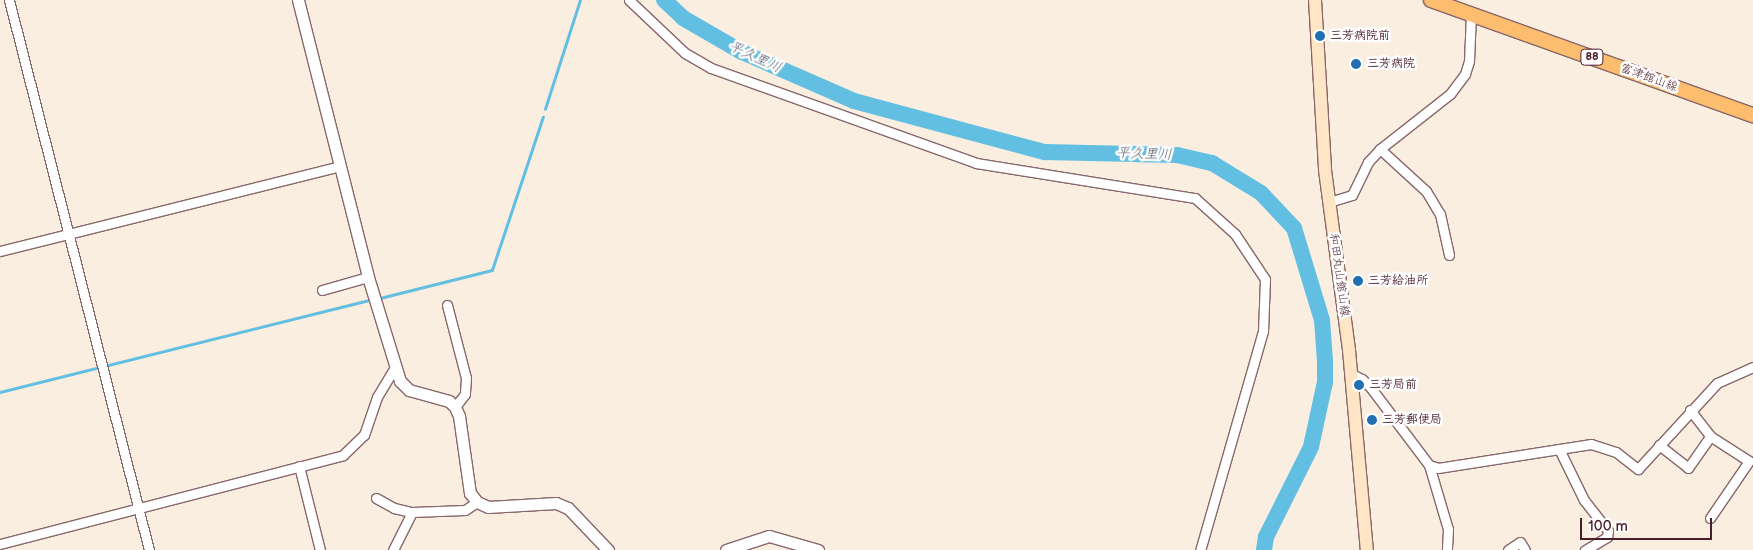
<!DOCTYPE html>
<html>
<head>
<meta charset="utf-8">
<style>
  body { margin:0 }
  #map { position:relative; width:1753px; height:550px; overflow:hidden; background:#faeee1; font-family:"Balsamiq Sans","Klee One",sans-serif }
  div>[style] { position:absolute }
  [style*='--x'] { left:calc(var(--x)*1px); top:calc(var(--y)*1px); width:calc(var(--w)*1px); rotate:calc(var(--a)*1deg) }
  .stream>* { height:2.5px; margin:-1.25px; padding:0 1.25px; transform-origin:1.25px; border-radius:1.25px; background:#63bfe1 }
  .river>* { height:16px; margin:-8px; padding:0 8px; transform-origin:8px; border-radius:8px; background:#63bfe1 }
  .roads { filter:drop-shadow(1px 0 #88676b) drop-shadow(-1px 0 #88676b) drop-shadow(0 1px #88676b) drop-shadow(0 -1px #88676b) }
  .minor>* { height:9px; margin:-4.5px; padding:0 4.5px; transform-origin:4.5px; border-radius:4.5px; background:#fff }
  .tertiary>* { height:11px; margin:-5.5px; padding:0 5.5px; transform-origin:5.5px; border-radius:5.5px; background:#fff }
  .secondary>* { height:12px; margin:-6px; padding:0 6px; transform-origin:6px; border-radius:6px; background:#fee5c5 }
  .primary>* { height:14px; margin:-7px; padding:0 7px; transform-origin:7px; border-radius:7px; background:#fcbd6f }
  .dots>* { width:14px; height:14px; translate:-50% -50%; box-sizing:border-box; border:2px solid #fff; border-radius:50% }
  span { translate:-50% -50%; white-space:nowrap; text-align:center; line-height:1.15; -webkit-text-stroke:5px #fff; paint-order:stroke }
  .shield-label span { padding:1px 4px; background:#fff; border:1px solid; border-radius:4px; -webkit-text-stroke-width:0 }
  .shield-label { font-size:11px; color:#4a1f2b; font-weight:700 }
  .poi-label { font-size:12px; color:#4a1f2b; font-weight:700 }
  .left { translate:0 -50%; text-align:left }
  .street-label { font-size:12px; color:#4a1f2b }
  .water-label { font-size:14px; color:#53576b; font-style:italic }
  .scale { position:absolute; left:1580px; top:518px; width:132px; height:22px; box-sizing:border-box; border:2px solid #4a1f2b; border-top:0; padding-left:6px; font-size:15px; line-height:18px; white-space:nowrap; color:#4a1f2b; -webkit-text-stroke:4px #fff; paint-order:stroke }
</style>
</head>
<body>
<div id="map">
  <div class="stream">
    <i style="--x:545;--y:109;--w:114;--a:-72.2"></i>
    <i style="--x:380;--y:298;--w:115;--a:-14"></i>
    <i style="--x:492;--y:270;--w:161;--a:-71.6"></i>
    <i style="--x:0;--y:392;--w:379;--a:-14"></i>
  </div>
  <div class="river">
    <i style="--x:664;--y:0;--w:26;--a:43"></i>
    <i style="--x:683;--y:18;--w:68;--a:30"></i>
    <i style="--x:742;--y:52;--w:122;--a:23.6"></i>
    <i style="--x:854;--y:101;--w:198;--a:15"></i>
    <i style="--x:1045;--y:152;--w:132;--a:1.3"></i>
    <i style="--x:1177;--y:155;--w:36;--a:13"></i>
    <i style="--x:1212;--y:163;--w:57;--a:31.5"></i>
    <i style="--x:1261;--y:193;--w:48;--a:46.7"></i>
    <i style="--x:1294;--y:228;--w:96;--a:73.1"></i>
    <i style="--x:1322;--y:320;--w:41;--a:85.8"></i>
    <i style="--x:1325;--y:361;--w:21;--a:90"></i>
    <i style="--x:1325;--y:382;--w:66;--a:102.2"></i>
    <i style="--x:1311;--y:447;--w:101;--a:116.6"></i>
    <i style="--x:1266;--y:537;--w:13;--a:99"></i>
  </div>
  <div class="roads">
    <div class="minor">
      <i style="--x:9;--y:0;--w:568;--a:75.72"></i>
      <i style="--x:629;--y:0;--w:77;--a:43.4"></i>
      <i style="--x:685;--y:53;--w:30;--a:30"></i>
      <i style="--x:711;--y:68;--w:282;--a:19.7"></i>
      <i style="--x:976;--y:163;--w:222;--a:9.1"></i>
      <i style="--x:1195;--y:198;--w:54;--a:42"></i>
      <i style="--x:1235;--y:234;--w:54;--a:56.3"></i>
      <i style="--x:1265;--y:279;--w:52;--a:92.2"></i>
      <i style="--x:1263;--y:331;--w:228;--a:106"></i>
      <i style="--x:1380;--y:149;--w:62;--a:42.4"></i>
      <i style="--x:1426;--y:191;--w:27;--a:59"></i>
      <i style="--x:1440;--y:214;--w:42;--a:77.6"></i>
      <i style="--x:1329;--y:202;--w:24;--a:-17"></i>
      <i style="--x:1352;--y:195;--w:37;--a:-64"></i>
      <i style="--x:1368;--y:162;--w:18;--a:-47"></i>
      <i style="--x:1380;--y:149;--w:89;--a:-38.2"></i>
      <i style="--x:1450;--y:94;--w:25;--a:-53"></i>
      <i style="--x:1465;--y:74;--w:14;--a:-73"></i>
      <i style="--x:1469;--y:61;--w:47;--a:-87.6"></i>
      <i style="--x:0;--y:251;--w:350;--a:-14"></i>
      <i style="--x:322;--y:290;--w:48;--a:-15.8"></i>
      <i style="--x:447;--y:305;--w:75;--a:75.4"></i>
      <i style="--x:466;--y:378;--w:16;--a:94"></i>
      <i style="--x:465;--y:394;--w:16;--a:128"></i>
      <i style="--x:1350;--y:373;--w:13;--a:27"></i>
      <i style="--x:1362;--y:379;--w:13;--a:45"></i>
      <i style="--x:1371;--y:388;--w:96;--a:53"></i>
      <i style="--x:1429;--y:465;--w:9;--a:18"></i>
      <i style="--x:1438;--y:468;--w:155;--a:-8.9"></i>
      <i style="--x:1591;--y:444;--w:26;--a:18"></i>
      <i style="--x:1616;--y:452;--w:28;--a:38"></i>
      <i style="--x:1638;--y:469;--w:117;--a:-47.4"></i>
      <i style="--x:1717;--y:383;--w:39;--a:-24"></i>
      <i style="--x:1690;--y:410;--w:33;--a:52"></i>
      <i style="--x:1710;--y:436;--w:46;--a:32.7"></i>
      <i style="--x:1749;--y:461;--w:69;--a:124.4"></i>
      <i style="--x:1659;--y:445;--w:37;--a:38"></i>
      <i style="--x:1688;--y:468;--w:39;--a:-55"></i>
      <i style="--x:1559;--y:449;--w:57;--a:63.9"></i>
      <i style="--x:1584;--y:500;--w:39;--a:52"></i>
      <i style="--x:1608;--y:531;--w:6;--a:99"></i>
      <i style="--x:1607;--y:537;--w:26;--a:149"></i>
      <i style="--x:1429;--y:465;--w:67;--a:73.5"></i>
      <i style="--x:1448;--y:529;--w:21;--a:93"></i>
      <i style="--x:299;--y:466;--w:87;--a:76"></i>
      <i style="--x:376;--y:498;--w:21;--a:29"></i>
      <i style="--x:394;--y:508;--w:18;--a:13"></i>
      <i style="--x:412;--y:512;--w:53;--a:-2.2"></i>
      <i style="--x:465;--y:510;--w:14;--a:-34"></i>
      <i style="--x:0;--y:544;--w:354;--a:-14.5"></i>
      <i style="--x:343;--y:455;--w:29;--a:-44"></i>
      <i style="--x:364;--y:435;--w:40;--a:-71.1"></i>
      <i style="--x:377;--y:397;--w:33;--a:-59"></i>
      <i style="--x:393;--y:550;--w:42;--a:-63.4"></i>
      <i style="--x:1508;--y:550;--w:14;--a:-34"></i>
      <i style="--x:1520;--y:542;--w:9;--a:58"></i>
    </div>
    <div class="tertiary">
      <i style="--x:298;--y:0;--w:286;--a:75.8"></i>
      <i style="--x:368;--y:277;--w:109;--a:72.9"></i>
      <i style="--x:400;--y:381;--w:13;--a:45"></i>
      <i style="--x:409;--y:390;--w:41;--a:15.4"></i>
      <i style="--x:449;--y:401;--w:8;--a:45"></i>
      <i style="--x:455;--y:407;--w:10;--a:66"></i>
      <i style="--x:459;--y:416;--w:78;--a:81.9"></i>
      <i style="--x:470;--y:493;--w:11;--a:52"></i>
      <i style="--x:477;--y:502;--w:12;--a:24"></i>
      <i style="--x:488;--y:507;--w:68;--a:-3.4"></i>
      <i style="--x:556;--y:503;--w:13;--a:23"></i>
      <i style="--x:568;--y:508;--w:58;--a:46.4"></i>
      <i style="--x:726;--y:550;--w:45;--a:-18"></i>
      <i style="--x:769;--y:536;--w:51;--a:15.9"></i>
    </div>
    <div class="secondary">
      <i style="--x:1315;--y:0;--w:170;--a:86.6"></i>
      <i style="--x:1325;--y:170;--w:182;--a:82.4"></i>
      <i style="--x:1349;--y:350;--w:201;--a:84.9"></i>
    </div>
    <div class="primary">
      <i style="--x:1431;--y:0;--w:342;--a:19.7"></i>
    </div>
  </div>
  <div class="dots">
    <i style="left:1320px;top:36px;background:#1f6fb2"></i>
    <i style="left:1356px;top:64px;background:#1f6fb2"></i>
    <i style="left:1358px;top:281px;background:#1f6fb2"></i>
    <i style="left:1359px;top:385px;background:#1f6fb2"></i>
    <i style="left:1372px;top:420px;background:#1f6fb2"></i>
  </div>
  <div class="shield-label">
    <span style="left:1592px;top:57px">88</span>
  </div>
  <div class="poi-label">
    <span class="left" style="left:1330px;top:36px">三芳病院前</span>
    <span class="left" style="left:1367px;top:64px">三芳病院</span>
    <span class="left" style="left:1368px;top:281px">三芳給油所</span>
    <span class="left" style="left:1369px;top:385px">三芳局前</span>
    <span class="left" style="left:1382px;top:420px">三芳郵便局</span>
  </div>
  <div class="street-label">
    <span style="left:1649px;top:78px;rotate:20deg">富津館山線</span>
    <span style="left:1339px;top:275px;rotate:82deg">和田丸山館山線</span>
  </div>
  <div class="water-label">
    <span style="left:755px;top:57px;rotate:25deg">平久里川</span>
    <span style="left:1144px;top:154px;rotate:2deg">平久里川</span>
  </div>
  <div class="scale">100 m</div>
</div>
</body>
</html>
